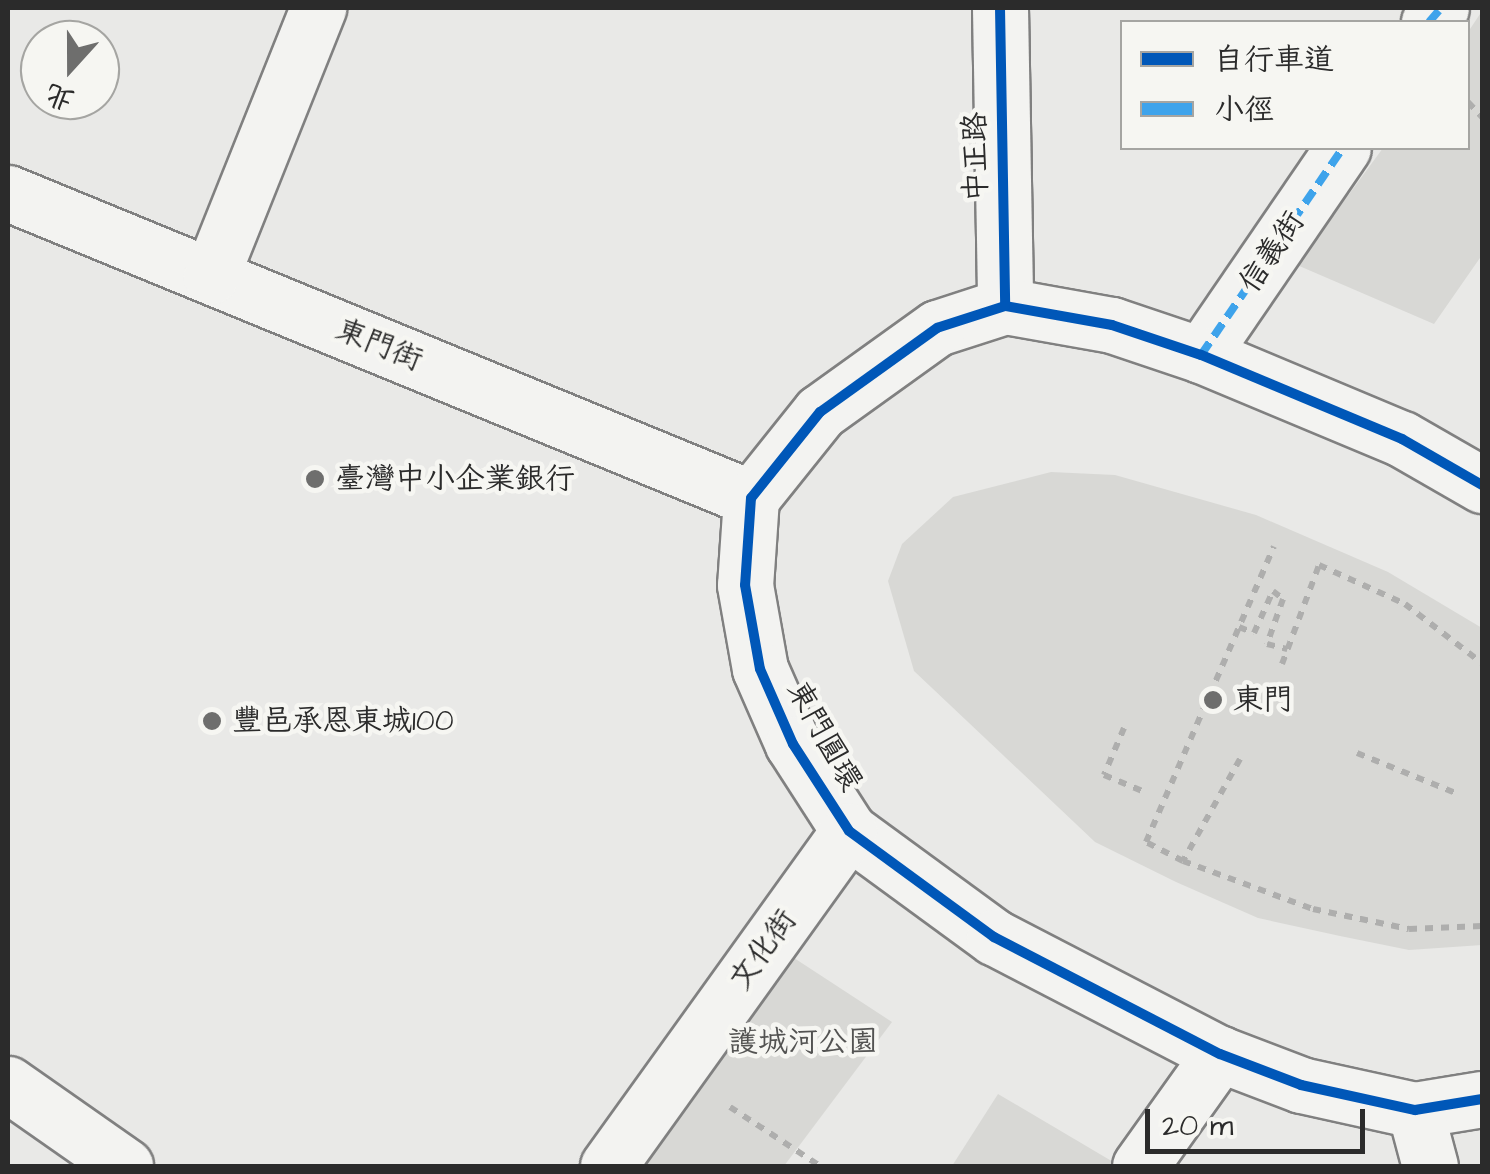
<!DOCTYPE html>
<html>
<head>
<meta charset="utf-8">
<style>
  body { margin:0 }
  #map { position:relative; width:1490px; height:1174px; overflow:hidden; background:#e9e9e7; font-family:"Architects Daughter","LXGW WenKai TC",sans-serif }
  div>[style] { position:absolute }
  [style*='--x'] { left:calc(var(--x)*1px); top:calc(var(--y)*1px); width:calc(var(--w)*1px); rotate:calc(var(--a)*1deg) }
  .green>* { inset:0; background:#d8d8d5 }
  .path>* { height:6px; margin-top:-3px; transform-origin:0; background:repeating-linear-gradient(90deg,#aeaead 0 8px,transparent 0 16px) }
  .roads { filter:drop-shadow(2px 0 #808080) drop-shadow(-2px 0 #808080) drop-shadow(0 2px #808080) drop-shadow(0 -2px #808080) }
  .minor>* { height:55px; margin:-27.5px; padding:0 27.5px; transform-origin:27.5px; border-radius:27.5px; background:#f3f3f1 }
  .quiet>* { height:8px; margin-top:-4px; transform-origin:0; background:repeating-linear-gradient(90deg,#3ea3eb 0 15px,transparent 0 23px) }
  .cycleway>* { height:10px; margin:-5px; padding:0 5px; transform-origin:5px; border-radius:5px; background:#0057b8 }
  .dots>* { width:28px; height:28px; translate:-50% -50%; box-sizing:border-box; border:5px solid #f6f6f2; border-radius:50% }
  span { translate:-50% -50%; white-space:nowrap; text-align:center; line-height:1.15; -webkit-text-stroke:9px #f6f6f2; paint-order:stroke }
  .street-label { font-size:30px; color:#2b2b2b }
  .poi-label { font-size:30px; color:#2b2b2b }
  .left { translate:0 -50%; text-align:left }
  .park-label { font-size:30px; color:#535352 }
  .frame { position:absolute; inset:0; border:10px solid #2b2b2b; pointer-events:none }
  .legend { position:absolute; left:1120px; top:20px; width:350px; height:130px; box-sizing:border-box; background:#f6f6f2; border:2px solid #a5a5a2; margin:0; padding:12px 18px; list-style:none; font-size:30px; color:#2b2b2b }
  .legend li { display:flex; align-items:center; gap:20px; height:50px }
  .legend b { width:50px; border:2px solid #a5a5a2 }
  .north { position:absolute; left:20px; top:20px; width:100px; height:100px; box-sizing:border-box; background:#f6f6f2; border:2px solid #a5a5a2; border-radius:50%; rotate:201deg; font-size:28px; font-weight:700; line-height:40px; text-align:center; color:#2b2b2b }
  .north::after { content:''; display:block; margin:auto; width:35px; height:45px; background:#6e6e6d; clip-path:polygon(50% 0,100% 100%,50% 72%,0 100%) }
  .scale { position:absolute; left:1145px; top:1109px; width:220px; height:45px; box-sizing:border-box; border:5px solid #2b2b2b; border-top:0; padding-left:12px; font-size:30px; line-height:35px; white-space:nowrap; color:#2b2b2b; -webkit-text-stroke:8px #f6f6f2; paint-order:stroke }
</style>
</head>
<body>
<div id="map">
  <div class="green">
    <i style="clip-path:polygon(1482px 11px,1482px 255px,1434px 324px,1297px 265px,1383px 148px,1468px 148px,1468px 32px)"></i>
    <i style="clip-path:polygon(1051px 472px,1115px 475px,1256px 515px,1388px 572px,1482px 628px,1482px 945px,1409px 950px,1340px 936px,1258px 918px,1176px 882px,1095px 842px,914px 671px,888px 581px,902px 544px,953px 497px)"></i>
    <i style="clip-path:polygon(791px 956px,892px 1022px,784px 1166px,644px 1166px)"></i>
    <i style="clip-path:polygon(998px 1094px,1120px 1166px,952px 1166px)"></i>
  </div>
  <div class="path">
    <i style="--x:1468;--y:102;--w:21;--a:47"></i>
    <i style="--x:1239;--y:627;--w:16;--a:22"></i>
    <i style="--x:1254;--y:633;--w:46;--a:-65.7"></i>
    <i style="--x:1273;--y:591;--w:13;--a:39"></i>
    <i style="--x:1283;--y:599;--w:48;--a:109.6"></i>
    <i style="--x:1267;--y:644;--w:21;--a:14"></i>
    <i style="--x:1282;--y:664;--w:106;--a:-69.5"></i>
    <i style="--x:1319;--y:565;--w:94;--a:24.4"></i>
    <i style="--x:1405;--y:604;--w:97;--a:37.5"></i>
    <i style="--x:1124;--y:728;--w:51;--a:113.1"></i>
    <i style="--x:1104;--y:775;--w:47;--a:22.7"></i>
    <i style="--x:1357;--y:753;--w:109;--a:22.1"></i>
    <i style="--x:1240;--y:759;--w:117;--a:119.2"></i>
    <i style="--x:1183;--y:861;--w:139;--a:20.3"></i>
    <i style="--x:1313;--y:909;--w:98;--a:11.8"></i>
    <i style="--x:1409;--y:929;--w:73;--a:-2.4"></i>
    <i style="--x:1183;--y:861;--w:42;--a:-152.8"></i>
    <i style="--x:1146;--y:842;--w:322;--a:-66.6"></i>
    <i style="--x:730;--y:1107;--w:108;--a:33.2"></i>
  </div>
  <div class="roads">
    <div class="minor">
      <i style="--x:1000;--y:8;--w:298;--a:89"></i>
      <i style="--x:1429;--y:22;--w:18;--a:-49"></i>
      <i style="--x:8;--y:193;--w:803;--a:22.32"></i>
      <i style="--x:211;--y:276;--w:289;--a:-68.2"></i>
      <i style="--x:1201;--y:355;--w:251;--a:-55.6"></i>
      <i style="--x:1482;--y:485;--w:92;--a:-150.1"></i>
      <i style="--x:1402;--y:439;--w:218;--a:-157.3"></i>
      <i style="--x:1201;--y:355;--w:94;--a:-161.4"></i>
      <i style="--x:1112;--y:325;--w:109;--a:-169.9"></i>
      <i style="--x:1005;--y:306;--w:71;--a:162.1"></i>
      <i style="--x:937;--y:328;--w:144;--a:144.3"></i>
      <i style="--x:820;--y:412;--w:110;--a:128.7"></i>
      <i style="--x:751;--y:498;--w:87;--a:93.9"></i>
      <i style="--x:745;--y:585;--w:85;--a:79.9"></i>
      <i style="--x:760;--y:669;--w:82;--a:66.3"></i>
      <i style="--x:793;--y:744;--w:103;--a:57.2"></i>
      <i style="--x:849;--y:831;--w:180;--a:36.2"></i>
      <i style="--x:994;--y:937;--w:254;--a:27.4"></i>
      <i style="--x:1220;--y:1054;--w:87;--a:20.9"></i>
      <i style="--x:1301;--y:1085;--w:117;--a:12.4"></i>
      <i style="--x:1415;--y:1110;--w:68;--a:-9.3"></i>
      <i style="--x:8;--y:1084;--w:143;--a:35"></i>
      <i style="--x:1415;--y:1110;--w:58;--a:75"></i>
      <i style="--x:608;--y:1166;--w:413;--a:-54.3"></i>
      <i style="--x:1140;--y:1166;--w:138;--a:-54.5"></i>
    </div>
  </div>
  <div class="quiet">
    <i style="--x:1429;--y:22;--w:18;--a:-49"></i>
    <i style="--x:1201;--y:355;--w:251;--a:-55.6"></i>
  </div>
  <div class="cycleway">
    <i style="--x:1000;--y:8;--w:298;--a:89"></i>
    <i style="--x:1482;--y:485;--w:92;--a:-150.1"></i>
    <i style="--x:1402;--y:439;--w:218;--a:-157.3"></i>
    <i style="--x:1201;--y:355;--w:94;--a:-161.4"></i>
    <i style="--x:1112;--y:325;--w:109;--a:-169.9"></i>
    <i style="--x:1005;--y:306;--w:71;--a:162.1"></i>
    <i style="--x:937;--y:328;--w:144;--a:144.3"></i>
    <i style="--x:820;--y:412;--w:110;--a:128.7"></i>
    <i style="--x:751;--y:498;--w:87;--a:93.9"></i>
    <i style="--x:745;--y:585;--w:85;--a:79.9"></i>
    <i style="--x:760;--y:669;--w:82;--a:66.3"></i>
    <i style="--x:793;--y:744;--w:103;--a:57.2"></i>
    <i style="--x:849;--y:831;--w:180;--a:36.2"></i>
    <i style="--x:994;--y:937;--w:254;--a:27.4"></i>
    <i style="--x:1220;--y:1054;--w:87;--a:20.9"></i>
    <i style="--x:1301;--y:1085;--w:117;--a:12.4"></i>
    <i style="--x:1415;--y:1110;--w:68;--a:-9.3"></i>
  </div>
  <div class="dots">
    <i style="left:315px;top:479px;background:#6e6e6d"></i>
    <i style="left:1213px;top:700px;background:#6e6e6d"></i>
    <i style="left:212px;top:721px;background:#6e6e6d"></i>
  </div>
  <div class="street-label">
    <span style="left:976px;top:157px;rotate:-91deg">中正路</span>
    <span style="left:1272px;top:252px;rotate:-56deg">信義街</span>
    <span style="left:379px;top:345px;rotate:22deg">東門街</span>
    <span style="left:824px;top:736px;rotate:61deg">東門圓環</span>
    <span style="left:763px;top:950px;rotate:-54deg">文化街</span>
  </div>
  <div class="poi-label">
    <span class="left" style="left:335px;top:479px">臺灣中小企業銀行</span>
    <span class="left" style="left:1233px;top:700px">東門</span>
    <span class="left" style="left:232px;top:721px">豐邑承恩東城100</span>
  </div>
  <div class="park-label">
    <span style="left:803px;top:1042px">護城河公園</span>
  </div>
  <div class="frame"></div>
  <ul class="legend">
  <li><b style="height:12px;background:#0057b8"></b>自行車道</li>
  <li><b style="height:12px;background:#3ea3eb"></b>小徑</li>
  </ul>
  <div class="north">北</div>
  <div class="scale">20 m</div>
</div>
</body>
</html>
